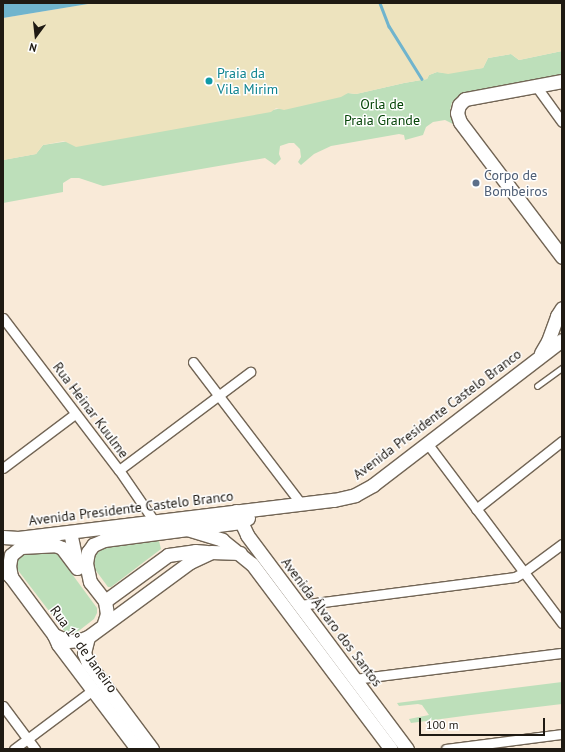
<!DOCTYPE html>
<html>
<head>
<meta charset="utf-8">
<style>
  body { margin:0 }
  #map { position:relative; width:565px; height:752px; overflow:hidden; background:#f9ead8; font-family:"PT Sans",sans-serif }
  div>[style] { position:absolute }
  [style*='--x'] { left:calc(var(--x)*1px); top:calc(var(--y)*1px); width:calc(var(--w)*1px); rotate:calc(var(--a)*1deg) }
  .green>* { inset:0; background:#bddfba }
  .sand>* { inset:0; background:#ede3be }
  .water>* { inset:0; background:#70b4cd }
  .stream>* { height:2.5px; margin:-1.25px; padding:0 1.25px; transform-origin:1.25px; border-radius:1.25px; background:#70b4cd }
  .roads { filter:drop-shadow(1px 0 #726555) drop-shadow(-1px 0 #726555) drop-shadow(0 1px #726555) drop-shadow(0 -1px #726555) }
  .lane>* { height:4.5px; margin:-2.25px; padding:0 2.25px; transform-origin:2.25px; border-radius:2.25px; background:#fff }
  .street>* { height:9px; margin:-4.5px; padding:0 4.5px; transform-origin:4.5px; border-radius:4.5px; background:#fff }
  .secondary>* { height:13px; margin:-6.5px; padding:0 6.5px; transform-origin:6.5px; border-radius:6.5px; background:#fff }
  .dots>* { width:11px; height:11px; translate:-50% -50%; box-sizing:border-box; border:2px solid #fff; border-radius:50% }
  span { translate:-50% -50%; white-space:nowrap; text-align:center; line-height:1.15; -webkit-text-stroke:3px #fff; paint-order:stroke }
  .culture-label { font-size:14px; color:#0d838f }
  .left { translate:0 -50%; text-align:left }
  .park-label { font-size:14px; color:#054508 }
  .service-label { font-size:14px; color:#4e5e75 }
  .street-label { font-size:14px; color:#1f1a13 }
  .frame { position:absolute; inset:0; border:4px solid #1f1a13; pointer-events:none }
  .north { position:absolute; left:16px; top:16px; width:40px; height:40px; -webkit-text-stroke:3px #fff; paint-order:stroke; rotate:195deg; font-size:11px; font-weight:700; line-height:16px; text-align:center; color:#1f1a13 }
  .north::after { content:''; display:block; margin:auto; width:14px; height:18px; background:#1f1a13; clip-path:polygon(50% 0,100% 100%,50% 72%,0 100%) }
  .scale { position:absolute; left:419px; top:718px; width:126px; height:18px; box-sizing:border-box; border:2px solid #1f1a13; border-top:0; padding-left:5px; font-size:12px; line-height:14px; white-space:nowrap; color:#1f1a13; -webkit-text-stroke:3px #fff; paint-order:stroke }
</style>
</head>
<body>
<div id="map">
  <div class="green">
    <i style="clip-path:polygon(562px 51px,562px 78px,459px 97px,452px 102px,450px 110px,454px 122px,453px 124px,445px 120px,433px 122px,426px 127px,423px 135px,405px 140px,404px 135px,399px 134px,331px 146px,314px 154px,301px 165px,298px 162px,301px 157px,300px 149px,294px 143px,289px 143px,280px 146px,279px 154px,281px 159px,275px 165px,265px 158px,103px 186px,79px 178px,71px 178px,63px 183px,63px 192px,3px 203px,3px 160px,36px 154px,43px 145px,273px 110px,348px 93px,356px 94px,404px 83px,427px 79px,429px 75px,437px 72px,445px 73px,483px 68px,488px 58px,511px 54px,519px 60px)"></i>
    <i style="clip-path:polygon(159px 541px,161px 549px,111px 587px,108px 587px,94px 568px,95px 555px,104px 548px)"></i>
    <i style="clip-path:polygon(49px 550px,58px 555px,97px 608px,97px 613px,94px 619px,76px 633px,70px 634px,65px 632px,17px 569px,17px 561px,24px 554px)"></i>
    <i style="clip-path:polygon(562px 682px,562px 704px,471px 715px,411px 723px,409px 719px,429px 715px,422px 705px,418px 704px,399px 706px,397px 703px)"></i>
  </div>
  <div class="sand">
    <i style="clip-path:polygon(94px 3px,562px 3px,562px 51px,519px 60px,511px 54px,488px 58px,483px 68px,448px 74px,437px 72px,429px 75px,427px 79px,404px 83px,356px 94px,348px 93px,341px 97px,284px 110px,276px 108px,271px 112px,76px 147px,64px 141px,43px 145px,36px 154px,3px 160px,3px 18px)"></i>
  </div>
  <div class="water">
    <i style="clip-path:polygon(3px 3px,94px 3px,3px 18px)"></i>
  </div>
  <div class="stream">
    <i style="--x:380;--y:3;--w:25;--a:69"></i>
    <i style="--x:389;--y:26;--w:62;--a:58.1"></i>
  </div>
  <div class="roads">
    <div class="lane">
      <i style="--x:537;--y:386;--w:31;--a:-36"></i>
    </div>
    <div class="street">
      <i style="--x:536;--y:86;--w:44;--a:54.2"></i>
      <i style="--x:3;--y:318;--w:191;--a:52.7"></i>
      <i style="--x:119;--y:470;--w:62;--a:55.5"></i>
      <i style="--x:193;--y:362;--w:178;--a:52.7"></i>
      <i style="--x:427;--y:443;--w:225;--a:53.1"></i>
      <i style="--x:3;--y:468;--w:90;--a:-36.9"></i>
      <i style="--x:119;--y:470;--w:164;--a:-36.8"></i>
      <i style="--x:476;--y:509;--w:110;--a:-38.3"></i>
      <i style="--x:300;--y:605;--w:217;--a:-7.4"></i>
      <i style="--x:515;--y:577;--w:10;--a:-29"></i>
      <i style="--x:524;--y:572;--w:47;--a:-36.4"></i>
      <i style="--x:355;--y:679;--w:209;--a:-7.2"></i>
      <i style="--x:3;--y:706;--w:54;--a:53.3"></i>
      <i style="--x:14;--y:749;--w:99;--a:-36.8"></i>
      <i style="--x:446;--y:749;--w:117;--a:-7.4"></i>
    </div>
    <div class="secondary">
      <i style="--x:562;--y:81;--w:99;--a:169.5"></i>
      <i style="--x:465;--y:99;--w:8;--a:135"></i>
      <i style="--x:459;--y:105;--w:8;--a:104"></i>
      <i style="--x:457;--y:113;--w:9;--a:72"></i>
      <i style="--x:460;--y:122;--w:169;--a:52.9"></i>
      <i style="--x:541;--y:353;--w:14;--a:-60"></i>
      <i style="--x:548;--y:341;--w:27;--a:-70"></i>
      <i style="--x:557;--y:316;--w:9;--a:-58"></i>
      <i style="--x:236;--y:511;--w:26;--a:65"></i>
      <i style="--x:247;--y:535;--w:267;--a:53.2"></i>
      <i style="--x:187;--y:529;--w:37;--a:17"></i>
      <i style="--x:222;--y:540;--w:38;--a:39"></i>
      <i style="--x:252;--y:564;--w:231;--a:53.1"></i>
      <i style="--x:70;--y:532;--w:34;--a:78"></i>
      <i style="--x:3;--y:537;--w:15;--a:4"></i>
      <i style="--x:18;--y:538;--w:318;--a:-6.9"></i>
      <i style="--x:334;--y:500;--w:22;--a:-13"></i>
      <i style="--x:355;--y:495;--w:21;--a:-29"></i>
      <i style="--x:373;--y:485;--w:238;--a:-37.5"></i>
      <i style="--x:21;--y:547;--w:34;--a:-3"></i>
      <i style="--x:55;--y:545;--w:8;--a:23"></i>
      <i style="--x:62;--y:548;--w:25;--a:53"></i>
      <i style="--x:3;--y:570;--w:11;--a:41"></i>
      <i style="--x:11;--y:577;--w:72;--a:53.4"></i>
      <i style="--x:54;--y:635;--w:10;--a:66"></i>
      <i style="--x:58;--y:644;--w:131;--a:53"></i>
      <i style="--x:11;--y:577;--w:11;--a:-100"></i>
      <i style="--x:9;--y:566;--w:11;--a:-80"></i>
      <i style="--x:11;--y:555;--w:19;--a:-39"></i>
      <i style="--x:105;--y:601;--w:78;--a:-36.1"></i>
      <i style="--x:168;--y:555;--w:27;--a:-8"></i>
      <i style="--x:195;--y:551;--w:12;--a:5"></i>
      <i style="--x:104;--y:623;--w:9;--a:-72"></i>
      <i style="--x:107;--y:614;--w:13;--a:-99"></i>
      <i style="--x:105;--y:601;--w:24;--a:-128"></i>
      <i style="--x:90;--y:582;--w:19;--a:-102"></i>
      <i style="--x:86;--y:563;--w:11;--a:-80"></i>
      <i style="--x:88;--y:552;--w:9;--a:-54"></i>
      <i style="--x:93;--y:545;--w:12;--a:-24"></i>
      <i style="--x:104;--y:540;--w:138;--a:-7.5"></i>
      <i style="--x:241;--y:522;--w:8;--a:-30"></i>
      <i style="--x:54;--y:635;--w:15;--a:23"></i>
      <i style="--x:68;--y:641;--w:12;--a:-5"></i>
      <i style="--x:80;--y:640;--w:9;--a:-21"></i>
      <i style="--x:152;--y:749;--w:107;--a:-126.7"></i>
      <i style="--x:88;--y:663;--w:11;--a:-112"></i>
      <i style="--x:84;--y:653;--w:16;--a:-76"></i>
      <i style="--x:88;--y:637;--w:127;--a:-36.3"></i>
      <i style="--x:190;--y:562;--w:23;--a:-25"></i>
      <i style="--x:211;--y:552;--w:29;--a:2"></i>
    </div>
  </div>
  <div class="dots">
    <i style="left:209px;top:81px;background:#0f9aa8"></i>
    <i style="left:476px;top:183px;background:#5c6f8a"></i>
  </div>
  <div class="culture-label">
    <span class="left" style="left:217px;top:81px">Praia da<br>Vila Mirim</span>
  </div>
  <div class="park-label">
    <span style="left:382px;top:112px">Orla de<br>Praia Grande</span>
  </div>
  <div class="service-label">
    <span class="left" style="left:484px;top:183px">Corpo de<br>Bombeiros</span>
  </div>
  <div class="street-label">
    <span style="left:91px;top:410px;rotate:53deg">Rua Heinar Kuulme</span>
    <span style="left:437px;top:414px;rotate:-37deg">Avenida Presidente Castelo Branco</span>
    <span style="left:131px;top:508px;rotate:-7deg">Avenida Presidente Castelo Branco</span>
    <span style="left:332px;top:622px;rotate:53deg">Avenida Álvaro dos Santos</span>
    <span style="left:84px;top:649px;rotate:54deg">Rua 1º de Janeiro</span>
  </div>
  <div class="frame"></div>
  <div class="north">N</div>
  <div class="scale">100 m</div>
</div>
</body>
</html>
